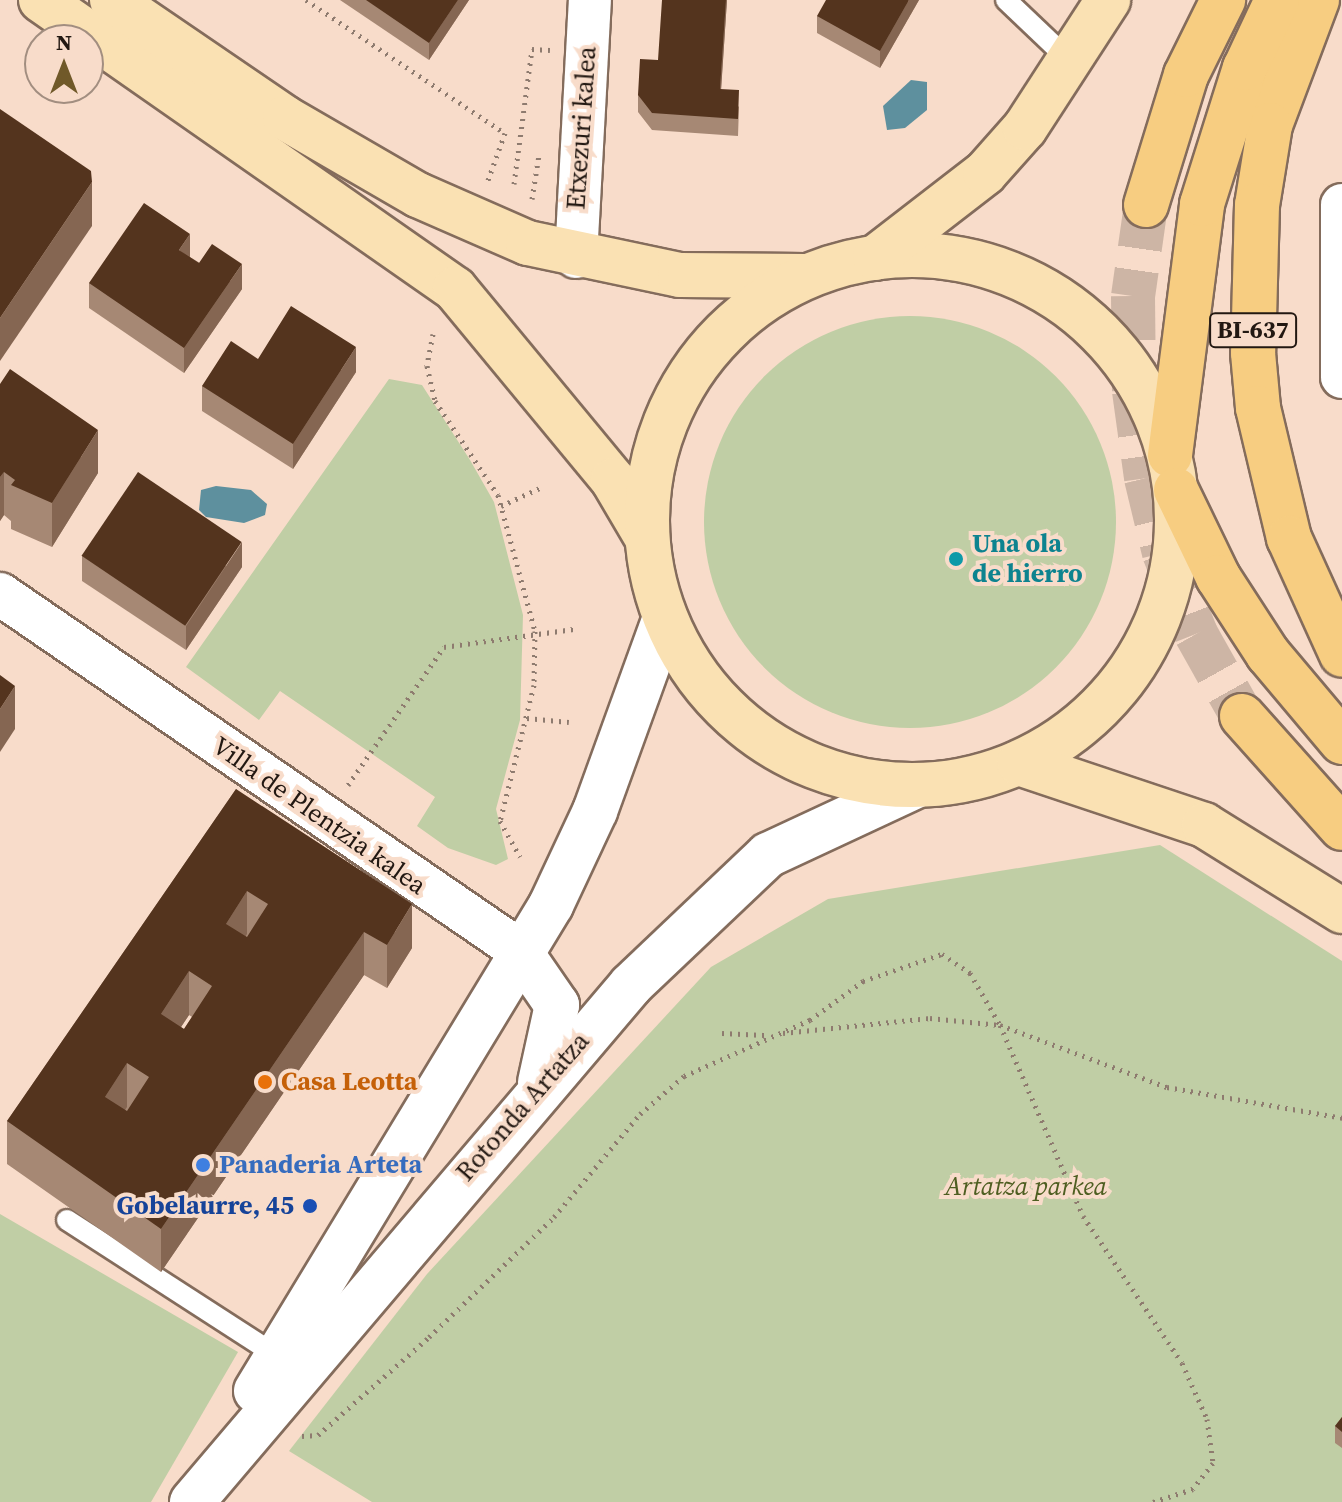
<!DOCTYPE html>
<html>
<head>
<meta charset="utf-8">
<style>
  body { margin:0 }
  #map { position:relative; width:1342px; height:1502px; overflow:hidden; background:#f8dcca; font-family:"Source Serif 4",serif }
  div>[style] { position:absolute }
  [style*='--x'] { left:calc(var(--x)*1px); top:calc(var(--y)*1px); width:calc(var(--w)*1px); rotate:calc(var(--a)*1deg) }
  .green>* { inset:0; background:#c0cea5 }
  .round { border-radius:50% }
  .water>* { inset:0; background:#5e909e }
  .highway-tunnel>* { height:44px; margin-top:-22px; transform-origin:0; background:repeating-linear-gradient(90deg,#cdb5a5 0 44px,transparent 0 66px) }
  .path>* { height:5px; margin-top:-2.5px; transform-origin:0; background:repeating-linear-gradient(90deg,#8e7b6f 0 2px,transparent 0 8px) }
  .roads { filter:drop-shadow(2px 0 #846c5c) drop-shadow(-2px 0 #846c5c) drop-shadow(0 2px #846c5c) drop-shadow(0 -2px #846c5c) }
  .lane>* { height:20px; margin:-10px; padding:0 10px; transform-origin:10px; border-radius:10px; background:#fff }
  .street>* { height:42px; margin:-21px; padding:0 21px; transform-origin:21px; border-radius:21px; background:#fff }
  .secondary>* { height:44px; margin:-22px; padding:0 22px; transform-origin:22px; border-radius:22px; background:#fff }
  .primary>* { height:44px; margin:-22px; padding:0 22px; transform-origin:22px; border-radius:22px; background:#fae1b3 }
  .primary>.ring { margin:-22px; padding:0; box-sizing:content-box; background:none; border:44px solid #fae1b3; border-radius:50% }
  .highway>* { height:44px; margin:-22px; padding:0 22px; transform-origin:22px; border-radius:22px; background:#f7cd81 }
  .wall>* { inset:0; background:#a68874 }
  .shaded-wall>* { inset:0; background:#856652 }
  .building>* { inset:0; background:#54341e; transform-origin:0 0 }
  .dots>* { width:22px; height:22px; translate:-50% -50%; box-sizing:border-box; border:4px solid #f8dcca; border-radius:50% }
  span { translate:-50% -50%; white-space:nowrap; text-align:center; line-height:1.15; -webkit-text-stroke:8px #f8dcca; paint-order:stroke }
  .shield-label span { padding:2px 6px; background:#f8dcca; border:2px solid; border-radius:6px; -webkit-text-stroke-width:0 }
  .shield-label { font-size:24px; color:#221812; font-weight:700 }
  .street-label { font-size:26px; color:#221812 }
  .culture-label { font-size:26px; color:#0d838f; font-weight:700 }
  .left { translate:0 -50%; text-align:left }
  .food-label { font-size:26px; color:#c56008; font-weight:700 }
  .shop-label { font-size:26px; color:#366cbe; font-weight:700 }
  .park-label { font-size:26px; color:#4e5e21; font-style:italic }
  .transit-label { font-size:26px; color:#164399; font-weight:700 }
  .right { translate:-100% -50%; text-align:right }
  .north { position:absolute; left:24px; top:24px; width:80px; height:80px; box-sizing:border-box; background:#f8dcca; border:2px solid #a28e80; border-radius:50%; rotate:0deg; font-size:22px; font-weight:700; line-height:32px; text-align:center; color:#221812 }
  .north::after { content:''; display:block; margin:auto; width:28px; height:36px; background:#705929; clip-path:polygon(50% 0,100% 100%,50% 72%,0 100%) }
</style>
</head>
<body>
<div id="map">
  <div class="green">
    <i class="round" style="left:704px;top:316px;width:412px;height:412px"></i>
    <i style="clip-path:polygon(389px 379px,422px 385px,470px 460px,494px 502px,523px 615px,520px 720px,496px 809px,508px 859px,496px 865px,448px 848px,417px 826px,435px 797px,280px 691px,259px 720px,186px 667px)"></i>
    <i style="clip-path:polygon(1160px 845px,1342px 961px,1342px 1502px,372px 1502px,289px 1451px,427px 1274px,711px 967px,828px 899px)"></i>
    <i style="clip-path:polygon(0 1214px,238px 1352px,151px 1502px,0 1502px)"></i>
  </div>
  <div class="water">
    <i style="clip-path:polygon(911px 80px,927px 82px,927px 110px,905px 128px,887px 130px,883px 106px)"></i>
    <i style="clip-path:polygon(216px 486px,251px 490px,267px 504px,265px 515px,244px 523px,206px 517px,199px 510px,201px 490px)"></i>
  </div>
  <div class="highway-tunnel">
    <i style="--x:1146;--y:205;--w:92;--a:98.1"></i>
    <i style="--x:1133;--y:296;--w:95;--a:89.4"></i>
    <i style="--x:1134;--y:391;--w:88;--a:82.1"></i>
    <i style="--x:1146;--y:478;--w:77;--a:76.5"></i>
    <i style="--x:1164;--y:553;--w:87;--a:68.4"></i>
    <i style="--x:1196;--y:634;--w:94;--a:60.7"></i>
  </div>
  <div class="path">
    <i style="--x:306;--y:0;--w:239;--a:33.8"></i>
    <i style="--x:505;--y:133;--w:53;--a:109.8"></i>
    <i style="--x:514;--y:184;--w:136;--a:-82.4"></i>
    <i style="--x:532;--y:49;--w:18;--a:3"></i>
    <i style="--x:532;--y:199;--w:45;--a:-81"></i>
    <i style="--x:433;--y:334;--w:33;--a:101"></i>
    <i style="--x:427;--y:366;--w:36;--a:77"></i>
    <i style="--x:435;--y:401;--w:113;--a:56.2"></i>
    <i style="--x:498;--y:495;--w:141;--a:74.8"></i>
    <i style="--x:535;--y:631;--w:54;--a:91.1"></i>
    <i style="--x:534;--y:685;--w:140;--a:104"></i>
    <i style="--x:500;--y:821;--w:41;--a:60.9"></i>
    <i style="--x:501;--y:506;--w:47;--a:-24.9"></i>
    <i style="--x:527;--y:718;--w:42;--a:5.4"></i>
    <i style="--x:348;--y:785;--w:168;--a:-55.2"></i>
    <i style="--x:444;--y:647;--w:131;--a:-7.9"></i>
    <i style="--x:722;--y:1033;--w:43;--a:2.7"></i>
    <i style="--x:783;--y:1033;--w:148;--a:-5.8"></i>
    <i style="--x:930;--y:1018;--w:70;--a:5.7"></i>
    <i style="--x:1000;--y:1025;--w:178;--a:20.4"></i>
    <i style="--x:1167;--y:1087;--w:178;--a:10"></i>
    <i style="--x:302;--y:1436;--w:16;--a:-4"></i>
    <i style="--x:318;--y:1435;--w:148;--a:-41.4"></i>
    <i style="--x:429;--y:1337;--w:173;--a:-43.8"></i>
    <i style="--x:554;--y:1217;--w:134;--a:-50.1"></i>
    <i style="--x:640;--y:1114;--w:58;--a:-40.8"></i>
    <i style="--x:684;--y:1076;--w:138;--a:-24"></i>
    <i style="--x:810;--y:1020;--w:66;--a:-36.3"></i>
    <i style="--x:863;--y:981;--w:83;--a:-18.9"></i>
    <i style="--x:942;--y:954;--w:34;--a:34"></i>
    <i style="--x:970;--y:973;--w:60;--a:60"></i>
    <i style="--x:1000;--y:1025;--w:208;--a:66.5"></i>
    <i style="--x:1083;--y:1216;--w:177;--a:56"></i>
    <i style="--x:1182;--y:1363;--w:61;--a:65.9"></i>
    <i style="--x:1207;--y:1419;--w:44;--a:82.2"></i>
    <i style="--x:1213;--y:1463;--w:33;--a:128"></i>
    <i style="--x:1193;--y:1489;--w:42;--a:162"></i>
  </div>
  <div class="roads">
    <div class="lane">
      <i style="--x:1006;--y:0;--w:88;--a:43.6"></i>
      <i style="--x:67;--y:1220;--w:250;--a:32.9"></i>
    </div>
    <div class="street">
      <i style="--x:1342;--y:205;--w:172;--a:90"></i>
      <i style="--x:576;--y:257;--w:257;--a:-86.9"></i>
      <i style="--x:0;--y:594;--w:629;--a:34.45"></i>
    </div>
    <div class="secondary">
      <i style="--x:519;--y:950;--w:67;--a:55.4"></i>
      <i style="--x:557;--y:1005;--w:79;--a:102.4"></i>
      <i style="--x:256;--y:1391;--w:569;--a:-58.74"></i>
      <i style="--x:551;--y:905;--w:104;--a:-64.9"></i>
      <i style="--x:595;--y:811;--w:205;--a:-70.1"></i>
      <i style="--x:192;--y:1502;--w:678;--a:-49.66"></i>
      <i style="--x:631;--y:985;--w:189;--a:-43.5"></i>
      <i style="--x:768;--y:855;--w:163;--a:-25"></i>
    </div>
    <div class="primary">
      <i style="--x:41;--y:0;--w:505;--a:34.92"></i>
      <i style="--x:455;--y:289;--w:248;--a:50.4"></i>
      <i style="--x:613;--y:480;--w:65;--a:59.5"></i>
      <i style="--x:112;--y:0;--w:209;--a:34.3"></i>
      <i style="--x:285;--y:118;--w:154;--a:30.1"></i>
      <i style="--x:418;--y:195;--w:120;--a:23.6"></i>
      <i style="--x:528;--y:243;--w:155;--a:11.9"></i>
      <i style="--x:680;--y:275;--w:125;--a:0.5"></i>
      <i class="ring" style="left:647px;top:255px;width:486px;height:486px"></i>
      <i style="--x:875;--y:258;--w:139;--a:-37.7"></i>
      <i style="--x:985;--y:173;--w:60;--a:-48.4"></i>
      <i style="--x:1025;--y:128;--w:153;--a:-57"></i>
      <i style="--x:1019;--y:763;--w:195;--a:18.5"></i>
      <i style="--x:1204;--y:825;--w:163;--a:31.9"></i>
    </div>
    <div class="highway">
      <i style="--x:1317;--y:0;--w:134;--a:110.6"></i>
      <i style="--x:1270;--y:125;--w:81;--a:99.2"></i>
      <i style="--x:1257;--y:205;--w:148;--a:91.5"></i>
      <i style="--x:1253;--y:353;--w:55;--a:84.8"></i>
      <i style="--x:1258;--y:408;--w:134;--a:76.6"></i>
      <i style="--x:1289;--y:538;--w:128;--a:65.6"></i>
      <i style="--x:1146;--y:205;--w:136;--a:-72.9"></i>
      <i style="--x:1186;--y:75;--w:84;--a:-63.7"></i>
      <i style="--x:1170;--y:455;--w:253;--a:-82.7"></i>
      <i style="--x:1202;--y:204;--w:143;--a:-72.5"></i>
      <i style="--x:1245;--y:68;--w:75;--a:-64.8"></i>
      <i style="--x:1176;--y:490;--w:97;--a:64.2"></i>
      <i style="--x:1218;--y:577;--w:92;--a:57"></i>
      <i style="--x:1268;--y:654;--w:115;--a:49.9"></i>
      <i style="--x:1242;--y:716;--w:150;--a:48.2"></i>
    </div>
  </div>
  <div class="wall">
    <i style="clip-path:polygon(340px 0,469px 0,429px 60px)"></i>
    <i style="clip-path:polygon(727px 0,721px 89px,739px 107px,738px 136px,652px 130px,638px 112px,638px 95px,658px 60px)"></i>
    <i style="clip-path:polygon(919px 0,880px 68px,817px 33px,817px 16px)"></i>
    <i style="clip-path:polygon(190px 257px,242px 289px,184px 373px,89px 308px,89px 283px)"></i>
    <i style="clip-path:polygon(258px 359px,356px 372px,293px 469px,202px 411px,202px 386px)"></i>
    <i style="clip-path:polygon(0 384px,98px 473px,52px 547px,11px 529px,11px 521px,4px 515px,0 521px)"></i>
    <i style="clip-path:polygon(82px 556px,242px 567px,186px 650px,82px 581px)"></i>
    <i style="clip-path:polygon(evenodd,236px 789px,412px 948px,387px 988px,364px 975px,161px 1272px,7px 1164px,7px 1121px,236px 789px,189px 1015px,192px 1017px,184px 1029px,181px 1027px,189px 1015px)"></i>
    <i style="clip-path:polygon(1342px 1417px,1342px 1448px,1335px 1443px,1335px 1426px)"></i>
  </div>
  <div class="shaded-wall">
    <i style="clip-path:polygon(458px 0,469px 0,429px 60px,429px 43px)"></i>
    <i style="clip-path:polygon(726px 0,727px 0,720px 106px,720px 89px)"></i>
    <i style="clip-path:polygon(909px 0,919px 0,880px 68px,880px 51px)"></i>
    <i style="clip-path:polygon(92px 182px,92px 226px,0 361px,0 318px)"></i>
    <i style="clip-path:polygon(190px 234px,190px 259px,179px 250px)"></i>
    <i style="clip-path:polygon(242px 264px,242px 289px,184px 373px,184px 348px)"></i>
    <i style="clip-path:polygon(356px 347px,356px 372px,293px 469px,293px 444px)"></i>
    <i style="clip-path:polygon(98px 430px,98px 473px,52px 547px,52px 503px)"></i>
    <i style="clip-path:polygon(4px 472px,4px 515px,0 521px,0 477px)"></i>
    <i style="clip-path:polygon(242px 542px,242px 567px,186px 650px,186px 626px)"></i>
    <i style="clip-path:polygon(15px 686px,15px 729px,0 752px,0 709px)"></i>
    <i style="clip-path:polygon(247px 891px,247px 934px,226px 967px,226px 924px)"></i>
    <i style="clip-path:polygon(412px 904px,412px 948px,387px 988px,387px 945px)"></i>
    <i style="clip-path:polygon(364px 932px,364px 975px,161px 1272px,161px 1229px)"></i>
    <i style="clip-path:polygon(189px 971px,189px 1015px,161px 1057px,161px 1014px)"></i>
    <i style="clip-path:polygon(127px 1063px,127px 1107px,105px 1141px,105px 1097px)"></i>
  </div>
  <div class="building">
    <i style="clip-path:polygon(366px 0,458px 0,429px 43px)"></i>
    <i style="clip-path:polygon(662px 0,726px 0,720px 89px,739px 90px,738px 119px,652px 113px,638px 95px,640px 59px,658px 60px)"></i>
    <i style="clip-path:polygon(826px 0,909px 0,880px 51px,817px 16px)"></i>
    <i style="clip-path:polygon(0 109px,91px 171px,92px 182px,0 318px)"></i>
    <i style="clip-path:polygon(144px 203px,190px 234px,179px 250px,199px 263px,212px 244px,242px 264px,184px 348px,89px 283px)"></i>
    <i style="clip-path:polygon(291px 306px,356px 347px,293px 444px,202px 386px,231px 341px,258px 359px)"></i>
    <i style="clip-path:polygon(10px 369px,98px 430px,52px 503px,11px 485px,15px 480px,4px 472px,0 477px,0 384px)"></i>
    <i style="left:138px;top:472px;width:125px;height:101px;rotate:34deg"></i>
    <i style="clip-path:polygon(0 675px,15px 686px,0 709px)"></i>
    <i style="clip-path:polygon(evenodd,236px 789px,412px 904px,387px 945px,364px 932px,161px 1229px,7px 1121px,236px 789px,247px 891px,268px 904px,247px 937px,226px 924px,247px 891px,236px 789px,189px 971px,212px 986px,184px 1029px,161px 1014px,189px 971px,236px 789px,127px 1063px,149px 1077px,127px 1111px,105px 1097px,127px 1063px)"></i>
    <i style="clip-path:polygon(1342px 1417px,1342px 1432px,1335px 1426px)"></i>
  </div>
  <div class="dots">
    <i style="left:956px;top:559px;background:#0f9aa8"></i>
    <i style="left:265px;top:1082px;background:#e8710a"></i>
    <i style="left:203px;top:1165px;background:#3f7fe0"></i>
    <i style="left:310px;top:1206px;background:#1a4fb4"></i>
  </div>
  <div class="shield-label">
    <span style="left:1253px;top:330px">BI-637</span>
  </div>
  <div class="street-label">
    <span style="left:582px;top:128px;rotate:-86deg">Etxezuri kalea</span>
    <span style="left:319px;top:816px;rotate:35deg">Villa de Plentzia kalea</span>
    <span style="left:523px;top:1107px;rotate:-49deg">Rotonda Artatza</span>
  </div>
  <div class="culture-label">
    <span class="left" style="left:972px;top:559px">Una ola<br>de hierro</span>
  </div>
  <div class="food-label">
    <span class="left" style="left:281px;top:1082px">Casa Leotta</span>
  </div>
  <div class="shop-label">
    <span class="left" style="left:219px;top:1165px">Panaderia Arteta</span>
  </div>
  <div class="park-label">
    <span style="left:1026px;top:1187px">Artatza parkea</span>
  </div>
  <div class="transit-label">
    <span class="right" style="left:294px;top:1206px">Gobelaurre, 45</span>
  </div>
  <div class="north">N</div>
</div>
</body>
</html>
